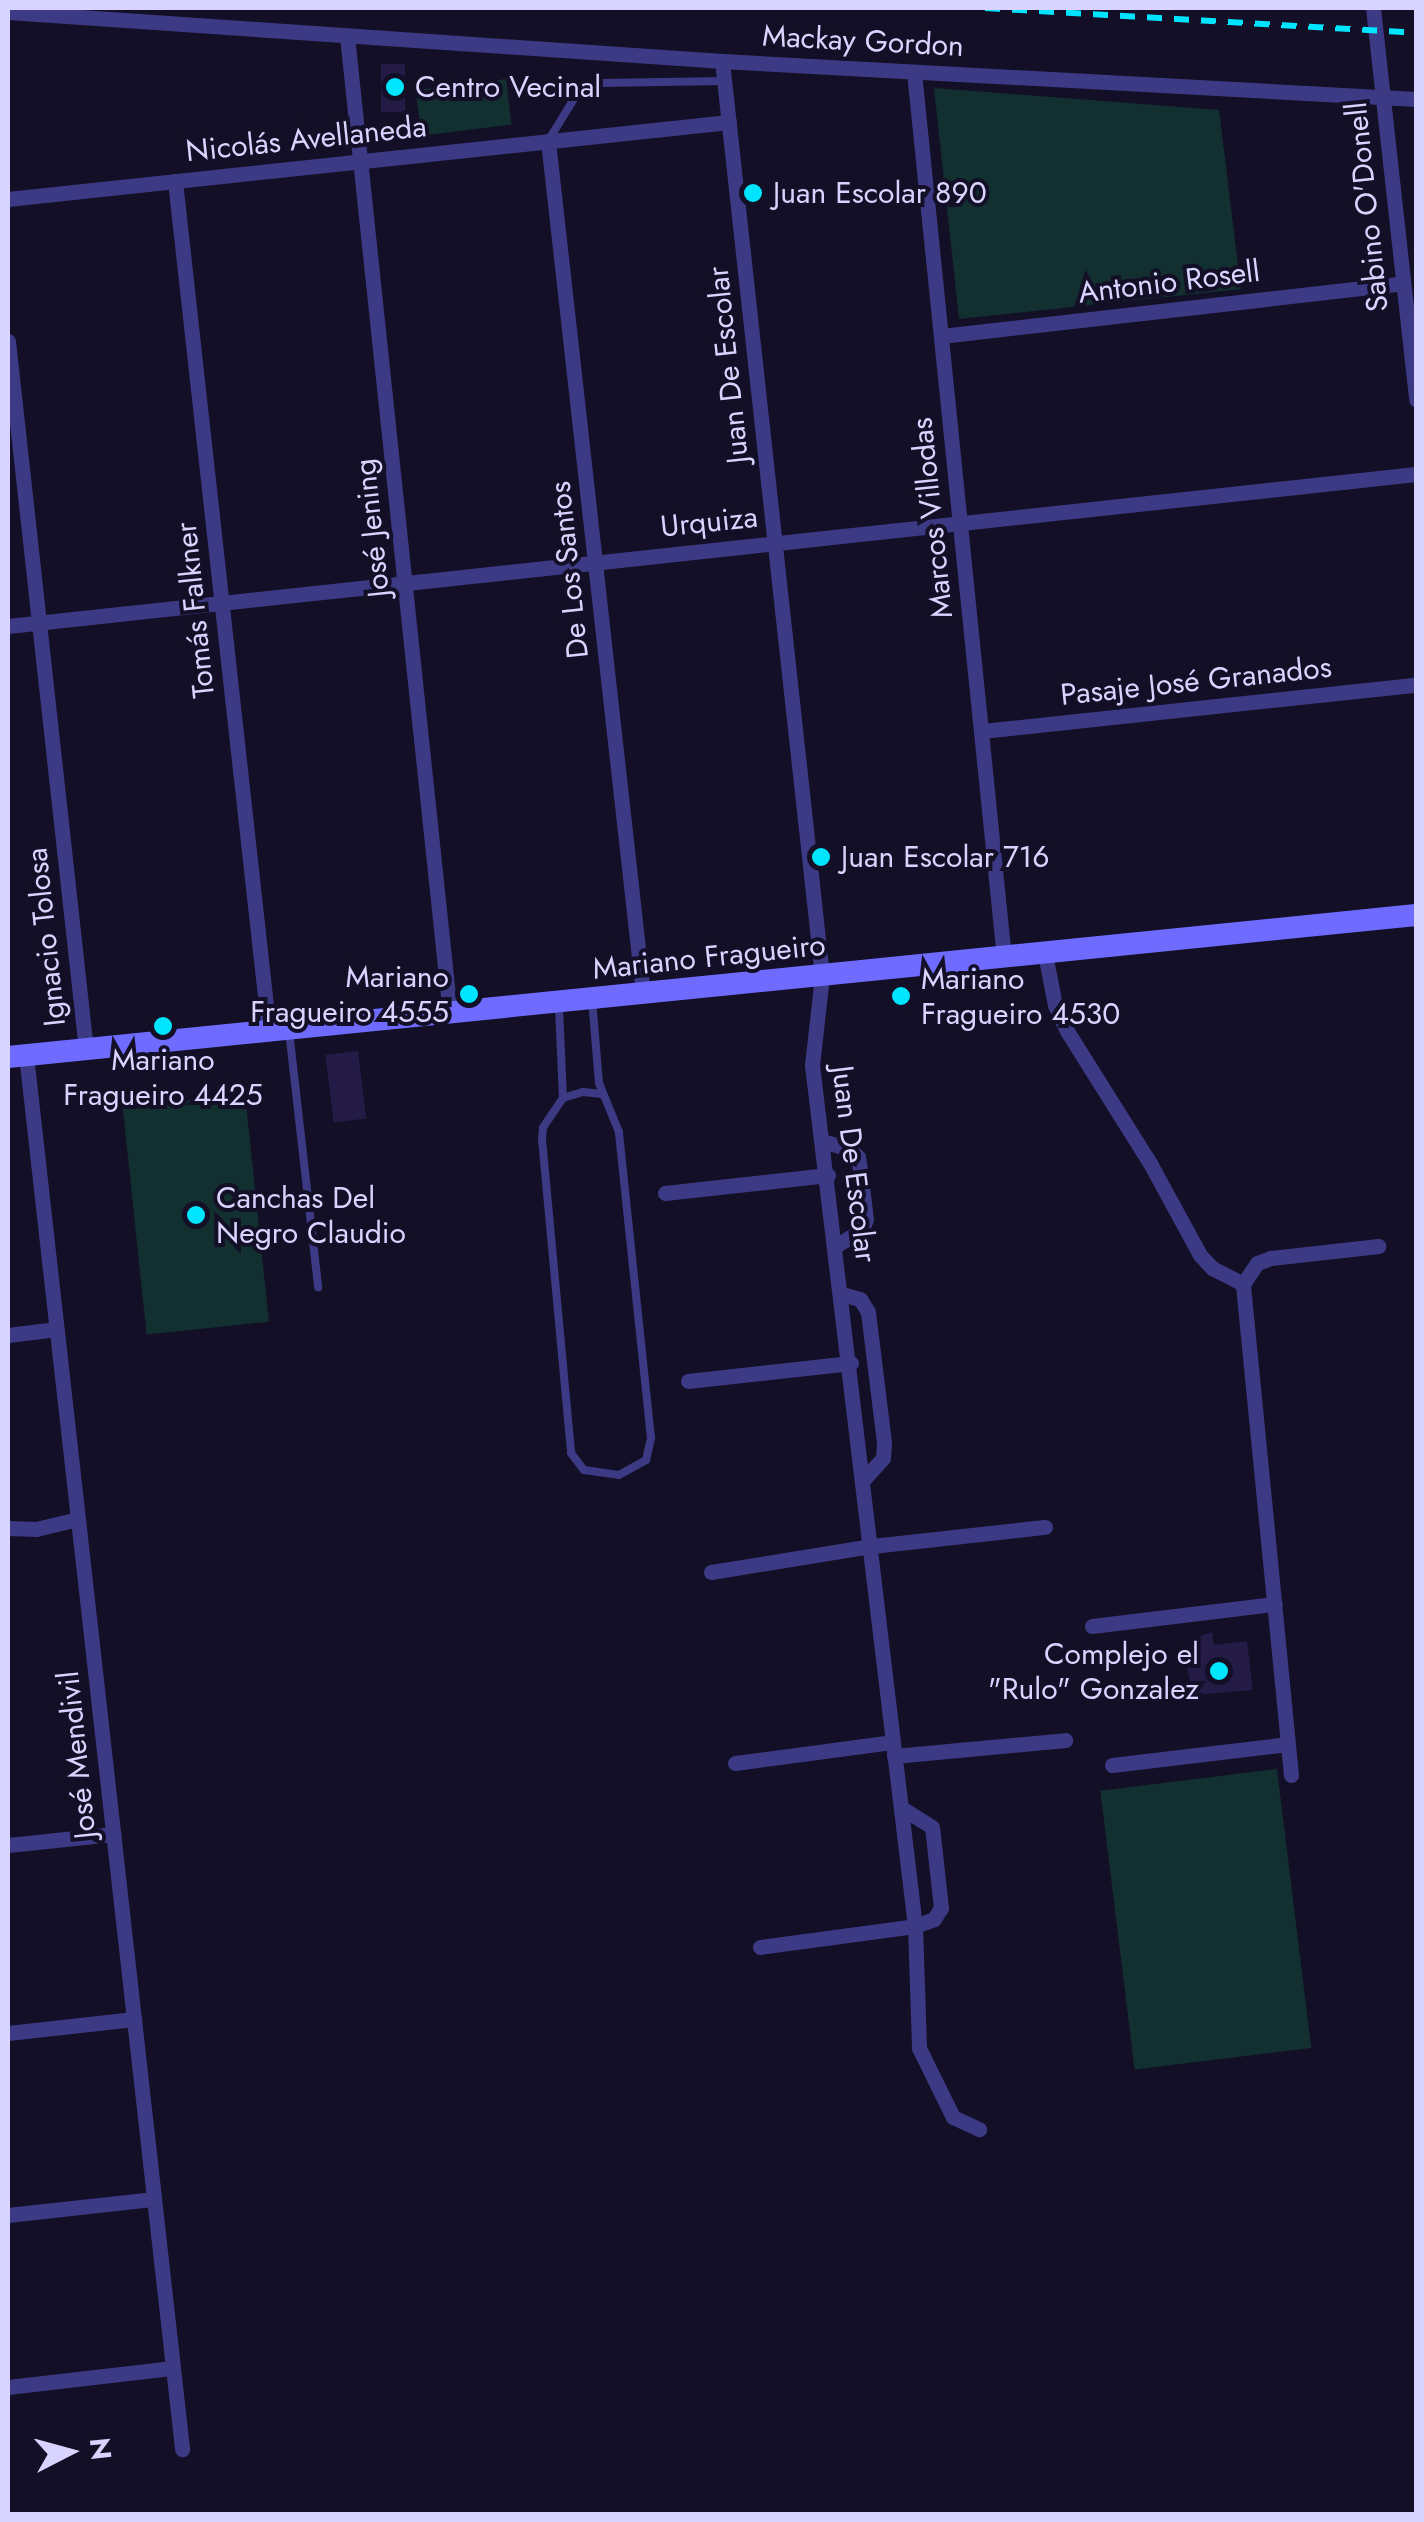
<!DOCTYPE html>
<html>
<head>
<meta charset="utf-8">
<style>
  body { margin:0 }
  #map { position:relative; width:1424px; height:2522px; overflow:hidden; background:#130f26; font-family:Jost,sans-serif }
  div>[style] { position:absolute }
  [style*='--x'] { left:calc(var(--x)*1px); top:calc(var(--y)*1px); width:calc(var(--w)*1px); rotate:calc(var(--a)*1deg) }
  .green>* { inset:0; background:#12302f; transform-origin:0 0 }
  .building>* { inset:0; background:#241b47; transform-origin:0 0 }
  .service>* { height:8px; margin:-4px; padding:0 4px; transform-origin:4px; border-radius:4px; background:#3d3a85 }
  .minor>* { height:15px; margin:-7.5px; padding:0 7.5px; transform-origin:7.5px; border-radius:7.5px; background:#3d3a85 }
  .secondary>* { height:22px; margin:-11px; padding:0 11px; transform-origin:11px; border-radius:11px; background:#6f6bff }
  .rail>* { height:6px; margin-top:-3px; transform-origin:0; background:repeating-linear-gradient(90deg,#00e5ff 0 15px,transparent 0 27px) }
  .dots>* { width:28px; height:28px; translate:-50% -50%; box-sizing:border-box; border:5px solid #130f26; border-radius:50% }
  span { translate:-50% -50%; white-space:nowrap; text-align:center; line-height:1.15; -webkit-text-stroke:8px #130f26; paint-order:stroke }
  .street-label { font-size:30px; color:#d9d4ff }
  .poi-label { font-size:30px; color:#d9d4ff }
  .left { translate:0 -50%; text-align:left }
  .right { translate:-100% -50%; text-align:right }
  .frame { position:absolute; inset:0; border:10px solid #d9d4ff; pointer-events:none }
  .north { position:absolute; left:20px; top:2402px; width:100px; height:100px; -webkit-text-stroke:8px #130f26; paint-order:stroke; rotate:84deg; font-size:28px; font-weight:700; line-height:40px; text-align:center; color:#d9d4ff }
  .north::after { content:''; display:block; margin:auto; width:35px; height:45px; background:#d9d4ff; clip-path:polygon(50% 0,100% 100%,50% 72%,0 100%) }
</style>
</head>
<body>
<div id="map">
  <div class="green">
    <i style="left:506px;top:79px;width:46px;height:91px;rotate:83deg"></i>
    <i style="clip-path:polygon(934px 88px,1219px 110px,1241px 289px,959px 319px)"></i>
    <i style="left:245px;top:1094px;width:229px;height:123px;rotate:84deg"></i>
    <i style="left:1277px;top:1769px;width:281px;height:178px;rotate:83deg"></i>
  </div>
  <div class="building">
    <i style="left:381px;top:64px;width:24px;height:48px"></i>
    <i style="left:358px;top:1051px;width:68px;height:33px;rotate:83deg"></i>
    <i style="clip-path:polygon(1212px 1632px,1214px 1645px,1247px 1641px,1253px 1690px,1193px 1695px,1184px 1652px,1198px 1647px,1197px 1637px)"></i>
  </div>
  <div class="service">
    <i style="--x:548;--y:141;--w:55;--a:-58.3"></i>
    <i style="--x:577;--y:94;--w:25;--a:-27"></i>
    <i style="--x:599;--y:83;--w:126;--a:-0.9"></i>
    <i style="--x:559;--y:1007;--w:91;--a:87.5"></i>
    <i style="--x:563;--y:1098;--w:36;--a:124"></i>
    <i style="--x:543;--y:1128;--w:11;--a:95"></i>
    <i style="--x:542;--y:1139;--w:315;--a:84.7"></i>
    <i style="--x:571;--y:1453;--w:21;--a:53"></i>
    <i style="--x:584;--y:1470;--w:35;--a:8"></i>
    <i style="--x:619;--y:1475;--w:31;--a:-29"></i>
    <i style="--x:646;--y:1460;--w:23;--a:-77"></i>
    <i style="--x:651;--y:1438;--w:308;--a:-96"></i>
    <i style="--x:619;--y:1132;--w:53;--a:-112.2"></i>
    <i style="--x:599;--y:1083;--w:83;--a:-94.8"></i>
    <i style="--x:289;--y:1031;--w:258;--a:83.5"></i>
    <i style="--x:563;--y:1098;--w:21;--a:-17"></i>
    <i style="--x:583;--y:1092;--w:19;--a:6"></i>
  </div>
  <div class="minor">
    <i style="--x:1373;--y:8;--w:394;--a:83.7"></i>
    <i style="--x:8;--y:12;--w:716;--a:3.93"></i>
    <i style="--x:722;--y:61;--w:695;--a:3.13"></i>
    <i style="--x:347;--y:36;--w:983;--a:83.99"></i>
    <i style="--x:722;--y:61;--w:920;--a:83.76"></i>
    <i style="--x:822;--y:976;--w:90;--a:96.4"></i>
    <i style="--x:812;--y:1065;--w:867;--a:83.18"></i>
    <i style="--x:915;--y:1926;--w:122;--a:88.1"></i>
    <i style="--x:919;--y:2048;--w:77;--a:63.8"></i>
    <i style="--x:953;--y:2117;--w:29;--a:25"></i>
    <i style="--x:914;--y:72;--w:891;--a:84.2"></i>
    <i style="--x:548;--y:141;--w:857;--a:83.64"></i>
    <i style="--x:175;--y:181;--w:857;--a:83.7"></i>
    <i style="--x:8;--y:199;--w:725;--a:-6.1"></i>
    <i style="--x:941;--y:336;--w:465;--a:-6.5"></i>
    <i style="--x:8;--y:341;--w:713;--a:83.72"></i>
    <i style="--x:8;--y:626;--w:1416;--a:-6.16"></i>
    <i style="--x:982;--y:731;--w:436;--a:-6.1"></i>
    <i style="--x:1045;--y:954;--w:52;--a:78.9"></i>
    <i style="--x:1055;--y:1005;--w:29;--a:65"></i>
    <i style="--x:1067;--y:1031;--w:158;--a:57.9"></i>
    <i style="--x:1151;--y:1165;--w:102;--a:61.4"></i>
    <i style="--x:1200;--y:1255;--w:18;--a:47"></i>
    <i style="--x:1212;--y:1268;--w:35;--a:27"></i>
    <i style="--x:26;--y:1055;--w:1403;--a:83.61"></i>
    <i style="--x:822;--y:1141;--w:29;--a:16"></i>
    <i style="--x:850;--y:1149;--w:11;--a:45"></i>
    <i style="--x:858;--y:1157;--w:13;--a:81"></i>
    <i style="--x:860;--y:1170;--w:49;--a:83"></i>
    <i style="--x:866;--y:1219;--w:12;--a:110"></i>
    <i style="--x:862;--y:1230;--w:29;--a:149"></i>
    <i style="--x:665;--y:1193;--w:164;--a:-6.3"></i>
    <i style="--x:842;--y:1294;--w:19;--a:16"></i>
    <i style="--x:860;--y:1299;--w:15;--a:58"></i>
    <i style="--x:868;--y:1312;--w:132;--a:83"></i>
    <i style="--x:884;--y:1443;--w:15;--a:94"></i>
    <i style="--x:883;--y:1458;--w:28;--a:132"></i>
    <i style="--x:8;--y:1335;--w:49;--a:-7"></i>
    <i style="--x:688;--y:1381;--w:164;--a:-6.3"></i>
    <i style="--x:8;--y:1528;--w:28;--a:2"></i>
    <i style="--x:36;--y:1529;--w:43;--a:-13.4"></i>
    <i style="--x:711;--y:1572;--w:163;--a:-9.2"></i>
    <i style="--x:872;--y:1546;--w:174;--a:-6.3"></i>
    <i style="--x:1092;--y:1626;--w:184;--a:-6.9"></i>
    <i style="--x:894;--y:1756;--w:172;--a:-5.3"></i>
    <i style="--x:735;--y:1763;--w:158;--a:-7.6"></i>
    <i style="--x:1112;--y:1765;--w:177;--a:-6.8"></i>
    <i style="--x:1291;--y:1775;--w:493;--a:-95.6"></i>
    <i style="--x:1243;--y:1284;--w:25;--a:-56"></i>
    <i style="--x:1257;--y:1263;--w:15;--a:-20"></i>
    <i style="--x:1271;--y:1258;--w:108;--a:-6.4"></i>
    <i style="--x:8;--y:1845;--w:106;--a:-6"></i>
    <i style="--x:760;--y:1947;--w:156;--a:-7.7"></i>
    <i style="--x:915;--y:1926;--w:20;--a:-20"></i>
    <i style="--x:934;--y:1919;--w:13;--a:-58"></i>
    <i style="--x:941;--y:1908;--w:81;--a:-96.3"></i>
    <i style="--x:932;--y:1827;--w:36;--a:-148"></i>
    <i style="--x:8;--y:2033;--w:127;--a:-6.3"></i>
    <i style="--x:8;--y:2215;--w:147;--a:-6.3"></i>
    <i style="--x:8;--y:2387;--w:166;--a:-6.6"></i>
  </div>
  <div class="secondary">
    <i style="--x:8;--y:1057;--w:1415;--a:-5.76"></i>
  </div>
  <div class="rail">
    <i style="--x:985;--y:8;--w:432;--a:3.3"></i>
  </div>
  <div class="dots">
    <i style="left:395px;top:87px;background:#00e5ff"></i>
    <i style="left:753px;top:193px;background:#00e5ff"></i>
    <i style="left:821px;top:857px;background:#00e5ff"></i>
    <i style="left:469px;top:994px;background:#00e5ff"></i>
    <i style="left:901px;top:996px;background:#00e5ff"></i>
    <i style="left:163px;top:1026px;background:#00e5ff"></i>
    <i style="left:196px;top:1215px;background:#00e5ff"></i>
    <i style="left:1219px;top:1671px;background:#00e5ff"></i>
  </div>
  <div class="street-label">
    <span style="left:863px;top:41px;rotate:3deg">Mackay Gordon</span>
    <span style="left:306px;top:139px;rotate:-6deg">Nicolás Avellaneda</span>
    <span style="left:1367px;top:207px;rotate:-96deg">Sabino O'Donell</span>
    <span style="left:1169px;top:282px;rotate:-7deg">Antonio Rosell</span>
    <span style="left:728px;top:365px;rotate:-96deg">Juan De Escolar</span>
    <span style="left:932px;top:518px;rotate:-96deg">Marcos Villodas</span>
    <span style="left:709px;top:522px;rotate:-6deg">Urquiza</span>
    <span style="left:372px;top:528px;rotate:-96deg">José Jening</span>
    <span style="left:569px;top:570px;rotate:-96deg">De Los Santos</span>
    <span style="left:195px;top:610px;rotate:-96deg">Tomás Falkner</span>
    <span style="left:1196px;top:681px;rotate:-6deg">Pasaje José Granados</span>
    <span style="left:46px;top:937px;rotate:-96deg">Ignacio Tolosa</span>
    <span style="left:709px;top:957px;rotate:-6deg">Mariano Fragueiro</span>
    <span style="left:854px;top:1164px;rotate:83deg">Juan De Escolar</span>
    <span style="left:77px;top:1755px;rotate:-96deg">José Mendivil</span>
  </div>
  <div class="poi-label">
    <span class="left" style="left:415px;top:87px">Centro Vecinal</span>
    <span class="left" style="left:773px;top:193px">Juan Escolar 890</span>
    <span class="left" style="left:841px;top:857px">Juan Escolar 716</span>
    <span class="right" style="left:449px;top:994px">Mariano<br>Fragueiro 4555</span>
    <span class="left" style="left:921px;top:996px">Mariano<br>Fragueiro 4530</span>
    <span style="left:163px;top:1077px">Mariano<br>Fragueiro 4425</span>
    <span class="left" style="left:216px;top:1215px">Canchas Del<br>Negro Claudio</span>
    <span class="right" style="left:1199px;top:1671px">Complejo el<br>"Rulo" Gonzalez</span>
  </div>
  <div class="frame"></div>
  <div class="north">N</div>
</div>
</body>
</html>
